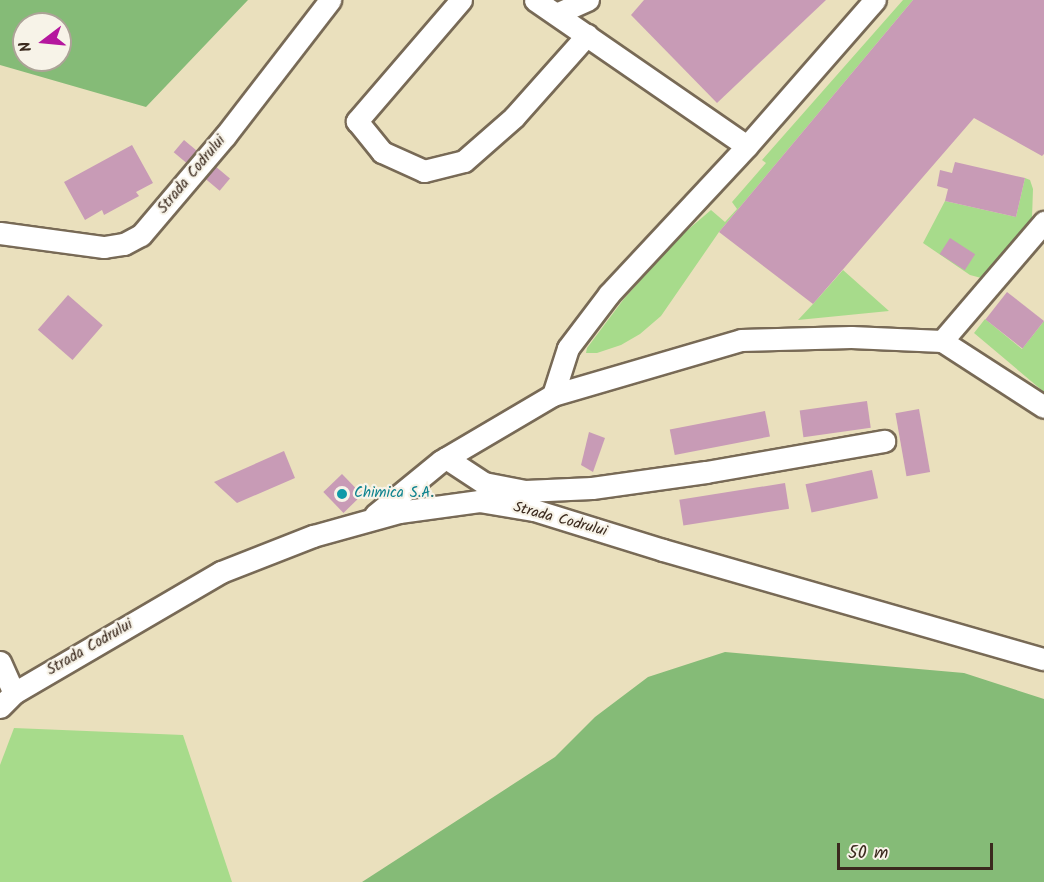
<!DOCTYPE html>
<html>
<head>
<meta charset="utf-8">
<style>
  body { margin:0 }
  #map { position:relative; width:1044px; height:882px; overflow:hidden; background:#eae0bd; font-family:Kalam,sans-serif }
  div>[style] { position:absolute }
  [style*='--x'] { left:calc(var(--x)*1px); top:calc(var(--y)*1px); width:calc(var(--w)*1px); rotate:calc(var(--a)*1deg) }
  .green>* { inset:0; background:#a7db8b }
  .forest>* { inset:0; background:#85bb77 }
  .building>* { inset:0; background:#c89bb6; transform-origin:0 0 }
  .roads { filter:drop-shadow(2px 0 #786a56) drop-shadow(-2px 0 #786a56) drop-shadow(0 2px #786a56) drop-shadow(0 -2px #786a56) }
  .minor>* { height:21px; margin:-10.5px; padding:0 10.5px; transform-origin:10.5px; border-radius:10.5px; background:#fff }
  .dots>* { width:16px; height:16px; translate:-50% -50%; box-sizing:border-box; border:3px solid #f7f3e8; border-radius:50% }
  span { translate:-50% -50%; white-space:nowrap; text-align:center; line-height:1.15; -webkit-text-stroke:4.5px #f7f3e8; paint-order:stroke }
  .street-label { font-size:15px; color:#3b2a1e }
  .culture-label { font-size:15px; color:#0d838f }
  .left { translate:0 -50%; text-align:left }
  .north { position:absolute; left:12px; top:12px; width:60px; height:60px; box-sizing:border-box; background:#f7f3e8; border:2px solid #aca397; border-radius:50%; rotate:254deg; font-size:16px; font-weight:700; line-height:24px; text-align:center; color:#3b2a1e }
  .north::after { content:''; display:block; margin:auto; width:21px; height:27px; background:#b5179e; clip-path:polygon(50% 0,100% 100%,50% 72%,0 100%) }
  .scale { position:absolute; left:837px; top:843px; width:156px; height:27px; box-sizing:border-box; border:3px solid #3b2a1e; border-top:0; padding-left:8px; font-size:18px; line-height:21px; white-space:nowrap; color:#3b2a1e; -webkit-text-stroke:4px #f7f3e8; paint-order:stroke }
</style>
</head>
<body>
<div id="map">
  <div class="green">
    <i style="clip-path:polygon(903px 0,913px 0,719px 232px,661px 316px,640px 334px,621px 345px,597px 353px,586px 353px,587px 348px,623px 300px,677px 239px,711px 210px,725px 222px,737px 209px,732px 202px,766px 163px,762px 160px)"></i>
    <i style="clip-path:polygon(1025px 178px,1030px 180px,1033px 189px,1032px 218px,985px 279px,970px 275px,923px 243px,945px 201px,1016px 217px)"></i>
    <i style="clip-path:polygon(843px 270px,889px 311px,798px 320px,813px 304px)"></i>
    <i style="clip-path:polygon(985px 319px,1022px 349px,1044px 321px,1044px 392px,974px 333px)"></i>
    <i style="clip-path:polygon(14px 728px,183px 735px,232px 882px,0 882px,0 765px)"></i>
  </div>
  <div class="forest">
    <i style="clip-path:polygon(evenodd,0 0,248px 0,146px 107px,0 65px,0 0,24px 24px,60px 24px,60px 60px,24px 60px,24px 24px)"></i>
    <i style="clip-path:polygon(725px 652px,964px 673px,1044px 699px,1044px 882px,362px 882px,555px 757px,595px 717px,648px 677px)"></i>
  </div>
  <div class="building">
    <i style="clip-path:polygon(644px 0,826px 0,717px 103px,631px 15px)"></i>
    <i style="clip-path:polygon(913px 0,1044px 0,1044px 154px,1042px 156px,974px 118px,813px 304px,719px 232px)"></i>
    <i style="left:184px;top:140px;width:60px;height:16px;rotate:40deg"></i>
    <i style="clip-path:polygon(132px 145px,153px 183px,136px 192px,139px 196px,104px 215px,102px 210px,85px 220px,64px 182px)"></i>
    <i style="clip-path:polygon(955px 162px,1025px 178px,1016px 217px,945px 201px,948px 189px,937px 186px,940px 170px,952px 173px)"></i>
    <i style="left:950px;top:238px;width:30px;height:19px;rotate:33deg"></i>
    <i style="left:1007px;top:292px;width:47px;height:35px;rotate:38deg"></i>
    <i style="left:68px;top:295px;width:46px;height:46px;rotate:41deg"></i>
    <i style="left:867px;top:401px;width:27px;height:68px;rotate:82deg"></i>
    <i style="left:919px;top:409px;width:64px;height:24px;rotate:80deg"></i>
    <i style="left:765px;top:411px;width:26px;height:97px;rotate:79deg"></i>
    <i style="clip-path:polygon(589px 432px,605px 438px,593px 472px,581px 465px)"></i>
    <i style="clip-path:polygon(284px 451px,295px 478px,237px 503px,214px 482px)"></i>
    <i style="left:872px;top:470px;width:29px;height:68px;rotate:78deg"></i>
    <i style="left:342px;top:474px;width:29px;height:26px;rotate:46deg"></i>
    <i style="left:785px;top:483px;width:26px;height:107px;rotate:81deg"></i>
  </div>
  <div class="roads">
    <div class="minor">
      <i style="--x:461;--y:0;--w:160;--a:130.7"></i>
      <i style="--x:357;--y:121;--w:40;--a:51"></i>
      <i style="--x:382;--y:152;--w:46;--a:24.3"></i>
      <i style="--x:424;--y:171;--w:41;--a:-14"></i>
      <i style="--x:464;--y:161;--w:67;--a:-41.3"></i>
      <i style="--x:514;--y:117;--w:110;--a:-48.3"></i>
      <i style="--x:535;--y:0;--w:257;--a:34.6"></i>
      <i style="--x:556;--y:14;--w:35;--a:-24"></i>
      <i style="--x:0;--y:233;--w:105;--a:7.7"></i>
      <i style="--x:104;--y:247;--w:20;--a:-9"></i>
      <i style="--x:124;--y:244;--w:19;--a:-28"></i>
      <i style="--x:141;--y:235;--w:130;--a:-49.7"></i>
      <i style="--x:225;--y:136;--w:172;--a:-52.3"></i>
      <i style="--x:942;--y:341;--w:121;--a:32.9"></i>
      <i style="--x:553;--y:395;--w:49;--a:-72.3"></i>
      <i style="--x:568;--y:348;--w:68;--a:-52.8"></i>
      <i style="--x:609;--y:294;--w:202;--a:-47"></i>
      <i style="--x:747;--y:146;--w:194;--a:-48.8"></i>
      <i style="--x:446;--y:458;--w:45;--a:33.3"></i>
      <i style="--x:484;--y:483;--w:42;--a:11"></i>
      <i style="--x:525;--y:491;--w:67;--a:-2.6"></i>
      <i style="--x:592;--y:488;--w:115;--a:-8"></i>
      <i style="--x:706;--y:472;--w:181;--a:-9.9"></i>
      <i style="--x:375;--y:515;--w:85;--a:-39.3"></i>
      <i style="--x:441;--y:461;--w:130;--a:-30.5"></i>
      <i style="--x:553;--y:395;--w:196;--a:-16.3"></i>
      <i style="--x:741;--y:340;--w:110;--a:-1.6"></i>
      <i style="--x:851;--y:337;--w:91;--a:2.5"></i>
      <i style="--x:942;--y:341;--w:157;--a:-49.4"></i>
      <i style="--x:0;--y:662;--w:34;--a:66"></i>
      <i style="--x:0;--y:707;--w:20;--a:-45"></i>
      <i style="--x:14;--y:693;--w:240;--a:-30.3"></i>
      <i style="--x:221;--y:572;--w:99;--a:-21.4"></i>
      <i style="--x:313;--y:536;--w:89;--a:-15.6"></i>
      <i style="--x:399;--y:512;--w:81;--a:-7.8"></i>
      <i style="--x:479;--y:501;--w:56;--a:9.3"></i>
      <i style="--x:534;--y:510;--w:135;--a:17.2"></i>
      <i style="--x:663;--y:550;--w:396;--a:16"></i>
    </div>
  </div>
  <div class="dots">
    <i style="left:342px;top:494px;background:#0f9aa8"></i>
  </div>
  <div class="street-label">
    <span style="left:192px;top:175px;rotate:-50deg">Strada Codrului</span>
    <span style="left:560px;top:520px;rotate:15deg">Strada Codrului</span>
    <span style="left:90px;top:648px;rotate:-30deg">Strada Codrului</span>
  </div>
  <div class="culture-label">
    <span class="left" style="left:354px;top:494px">Chimica S.A.</span>
  </div>
  <div class="north">N</div>
  <div class="scale">50 m</div>
</div>
</body>
</html>
